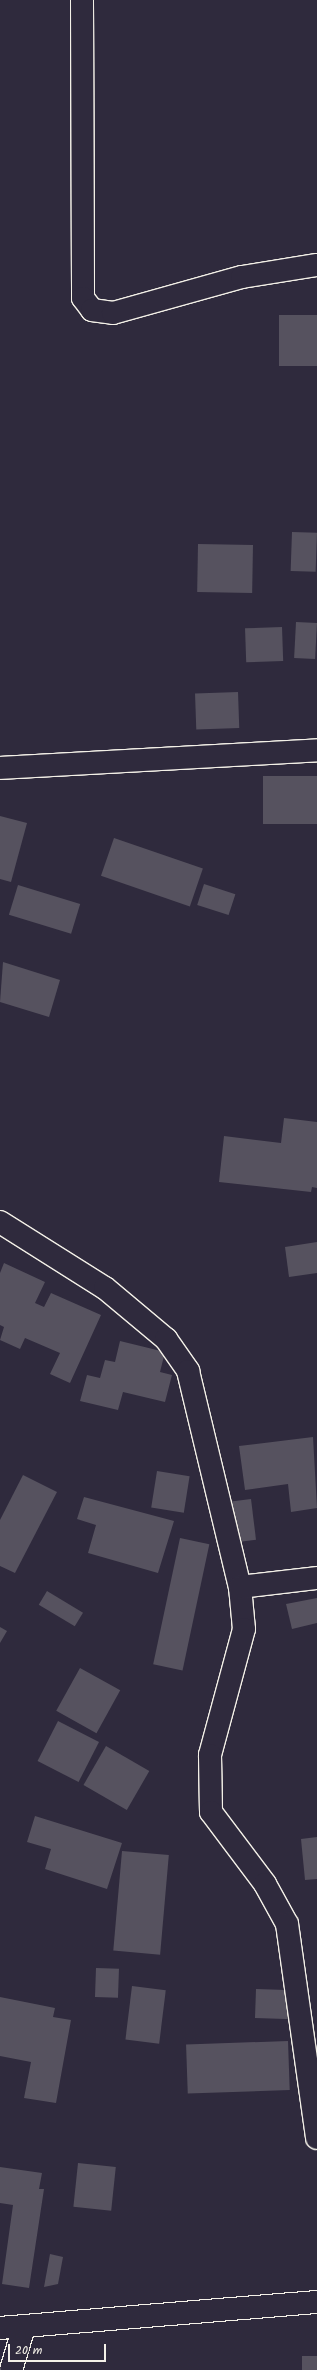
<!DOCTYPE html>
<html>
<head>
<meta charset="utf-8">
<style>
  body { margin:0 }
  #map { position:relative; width:317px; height:2370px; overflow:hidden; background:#2f2a3d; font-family:Kalam,sans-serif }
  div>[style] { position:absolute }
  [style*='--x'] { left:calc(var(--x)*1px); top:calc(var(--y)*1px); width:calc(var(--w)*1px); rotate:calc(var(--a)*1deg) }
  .building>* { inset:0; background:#56525f; transform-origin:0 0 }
  .roads { filter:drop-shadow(1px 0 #f4f1e8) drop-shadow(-1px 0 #f4f1e8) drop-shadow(0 1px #f4f1e8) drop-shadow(0 -1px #f4f1e8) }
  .minor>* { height:22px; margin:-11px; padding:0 11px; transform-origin:11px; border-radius:11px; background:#2f2a3d }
  .tertiary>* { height:22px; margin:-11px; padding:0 11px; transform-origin:11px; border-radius:11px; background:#2f2a3d }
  span { translate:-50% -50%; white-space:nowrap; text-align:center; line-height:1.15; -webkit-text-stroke:4px #2f2a3d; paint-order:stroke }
  .scale { position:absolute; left:8px; top:2344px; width:98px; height:18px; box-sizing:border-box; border:2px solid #f4f1e8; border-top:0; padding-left:5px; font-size:12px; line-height:14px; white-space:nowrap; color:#f4f1e8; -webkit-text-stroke:3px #2f2a3d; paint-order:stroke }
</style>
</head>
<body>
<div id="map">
  <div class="building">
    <i style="left:317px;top:315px;width:51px;height:38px;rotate:90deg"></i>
    <i style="left:292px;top:532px;width:25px;height:39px;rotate:2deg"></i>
    <i style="left:198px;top:544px;width:55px;height:48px;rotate:1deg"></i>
    <i style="left:296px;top:622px;width:21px;height:36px;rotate:3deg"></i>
    <i style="left:282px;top:627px;width:34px;height:37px;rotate:88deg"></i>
    <i style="left:238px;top:692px;width:36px;height:43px;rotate:88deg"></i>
    <i style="left:317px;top:776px;width:48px;height:54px;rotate:90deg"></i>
    <i style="clip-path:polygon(0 816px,27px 823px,11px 882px,0 879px)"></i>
    <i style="left:114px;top:838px;width:94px;height:40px;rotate:19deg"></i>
    <i style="left:204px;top:884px;width:33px;height:22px;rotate:18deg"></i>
    <i style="left:18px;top:885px;width:65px;height:31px;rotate:17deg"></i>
    <i style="clip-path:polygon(3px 962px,60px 980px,49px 1017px,0 1002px)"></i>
    <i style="clip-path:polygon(284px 1118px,317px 1122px,317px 1188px,312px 1187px,311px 1192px,219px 1182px,224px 1136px,281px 1143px)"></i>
    <i style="clip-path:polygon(317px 1242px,317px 1273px,289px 1277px,285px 1247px)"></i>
    <i style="clip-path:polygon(4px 1263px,45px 1282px,35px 1303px,44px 1307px,51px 1293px,101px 1315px,70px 1383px,50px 1374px,60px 1353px,25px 1338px,20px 1349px,0 1340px,4px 1327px,0 1325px,0 1273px)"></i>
    <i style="clip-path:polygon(120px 1341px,165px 1352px,160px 1372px,172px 1375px,165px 1402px,123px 1392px,118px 1410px,80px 1401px,87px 1375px,100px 1378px,105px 1360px,115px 1362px)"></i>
    <i style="clip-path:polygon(313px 1437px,317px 1508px,291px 1512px,288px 1484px,245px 1490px,239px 1446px)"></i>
    <i style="left:157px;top:1471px;width:33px;height:37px;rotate:9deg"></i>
    <i style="clip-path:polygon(23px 1475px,57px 1492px,15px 1573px,0 1566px,0 1520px)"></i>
    <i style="clip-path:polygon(84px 1497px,174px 1521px,158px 1573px,88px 1553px,96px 1525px,77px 1519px)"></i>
    <i style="left:251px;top:1499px;width:41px;height:22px;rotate:83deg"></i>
    <i style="left:180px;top:1538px;width:30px;height:129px;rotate:12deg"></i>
    <i style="left:47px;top:1591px;width:42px;height:16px;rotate:31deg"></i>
    <i style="clip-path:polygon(317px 1598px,317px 1623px,292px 1629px,286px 1604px)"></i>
    <i style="clip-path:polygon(0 1627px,7px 1631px,0 1643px)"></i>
    <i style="left:80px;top:1668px;width:46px;height:49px;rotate:29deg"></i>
    <i style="left:58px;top:1721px;width:46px;height:45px;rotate:27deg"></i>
    <i style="left:106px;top:1746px;width:50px;height:45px;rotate:30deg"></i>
    <i style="clip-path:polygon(35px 1816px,122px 1843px,107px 1889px,45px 1869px,51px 1849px,27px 1842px)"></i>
    <i style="clip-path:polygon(317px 1837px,317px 1879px,305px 1880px,301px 1839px)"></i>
    <i style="left:122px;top:1851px;width:47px;height:100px;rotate:5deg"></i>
    <i style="left:96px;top:1968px;width:23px;height:29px;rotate:2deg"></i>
    <i style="left:132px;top:1986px;width:34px;height:54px;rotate:7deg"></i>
    <i style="left:256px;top:1989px;width:38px;height:29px;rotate:2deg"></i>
    <i style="clip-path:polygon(0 1997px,55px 2008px,53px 2017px,71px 2020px,56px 2103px,24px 2098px,31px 2062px,0 2056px)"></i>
    <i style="left:288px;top:2041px;width:49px;height:102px;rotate:88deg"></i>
    <i style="left:78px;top:2163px;width:38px;height:44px;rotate:6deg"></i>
    <i style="clip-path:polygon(0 2167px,42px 2173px,39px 2189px,44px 2189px,29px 2288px,2px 2284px,13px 2205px,0 2203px)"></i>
    <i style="clip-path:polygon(50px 2254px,63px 2257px,58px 2284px,44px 2287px)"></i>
    <i style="left:317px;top:2356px;width:14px;height:15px;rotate:90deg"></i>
  </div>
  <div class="roads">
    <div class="minor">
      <i style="--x:82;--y:0;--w:298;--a:89.8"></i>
      <i style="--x:83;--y:298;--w:15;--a:53"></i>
      <i style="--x:92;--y:310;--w:21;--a:8"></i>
      <i style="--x:113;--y:313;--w:134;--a:-15.6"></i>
      <i style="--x:242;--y:277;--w:76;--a:-9.1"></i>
      <i style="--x:0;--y:768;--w:318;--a:-3.2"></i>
      <i style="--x:0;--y:1222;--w:124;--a:32.2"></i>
      <i style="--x:105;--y:1288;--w:80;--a:39.9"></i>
      <i style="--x:166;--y:1339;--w:39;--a:55"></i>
      <i style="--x:188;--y:1371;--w:222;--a:76.5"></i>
      <i style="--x:240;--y:1587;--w:42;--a:84.6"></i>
      <i style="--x:244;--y:1629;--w:131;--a:105.1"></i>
      <i style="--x:210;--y:1755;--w:57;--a:89"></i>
      <i style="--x:211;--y:1812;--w:90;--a:53.1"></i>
      <i style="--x:265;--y:1884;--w:46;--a:61.2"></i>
      <i style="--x:287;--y:1924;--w:216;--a:82"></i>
      <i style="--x:240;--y:1587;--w:78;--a:-6.7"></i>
      <i style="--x:11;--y:2370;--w:45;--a:-73.2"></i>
    </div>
    <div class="tertiary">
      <i style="--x:0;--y:2328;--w:318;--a:-4.7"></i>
    </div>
  </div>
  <div class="scale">20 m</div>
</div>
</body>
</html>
